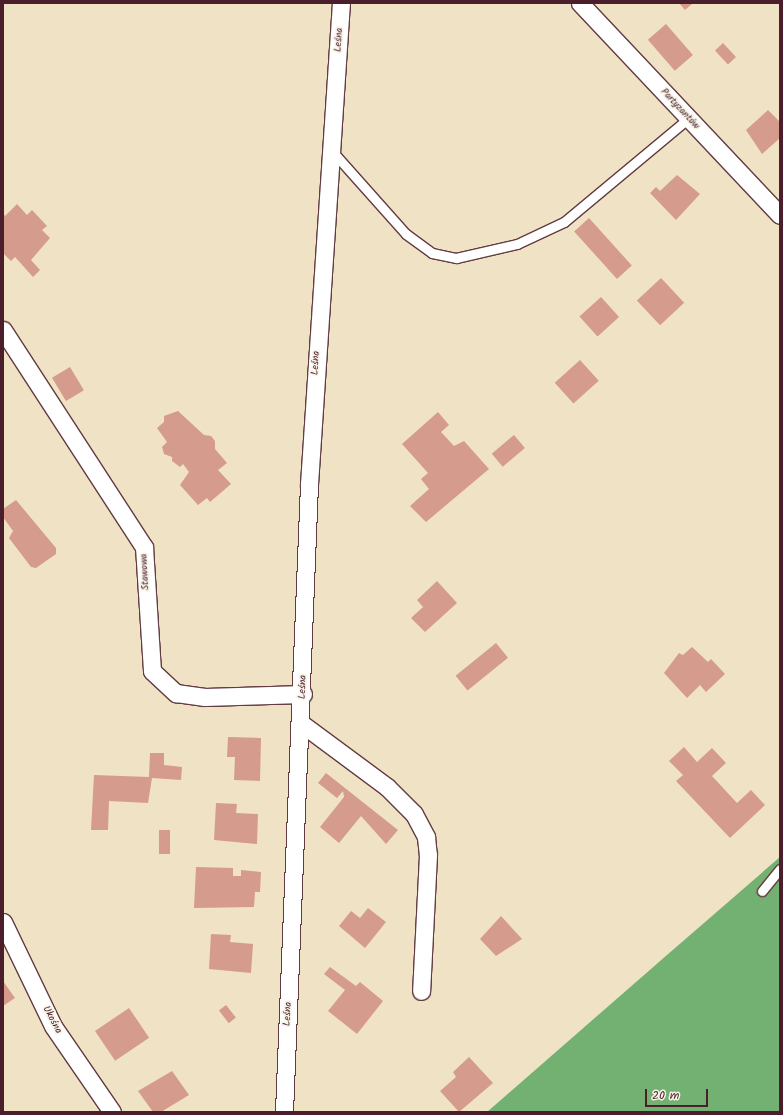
<!DOCTYPE html>
<html>
<head>
<meta charset="utf-8">
<style>
  body { margin:0 }
  #map { position:relative; width:783px; height:1115px; overflow:hidden; background:#f0e2c5; font-family:Kalam,sans-serif }
  div>[style] { position:absolute }
  [style*='--x'] { left:calc(var(--x)*1px); top:calc(var(--y)*1px); width:calc(var(--w)*1px); rotate:calc(var(--a)*1deg) }
  .forest>* { inset:0; background:#72b172 }
  .building>* { inset:0; background:#d59b8c; transform-origin:0 0 }
  .roads { filter:drop-shadow(1px 0 #633c42) drop-shadow(-1px 0 #633c42) drop-shadow(0 1px #633c42) drop-shadow(0 -1px #633c42) }
  .service>* { height:9px; margin:-4.5px; padding:0 4.5px; transform-origin:4.5px; border-radius:4.5px; background:#fff }
  .minor>* { height:17px; margin:-8.5px; padding:0 8.5px; transform-origin:8.5px; border-radius:8.5px; background:#fff }
  span { translate:-50% -50%; white-space:nowrap; text-align:center; line-height:1.15; -webkit-text-stroke:3.5px #f7f3e8; paint-order:stroke }
  .street-label { font-size:10px; color:#4a1f2b }
  .frame { position:absolute; inset:0; border:4px solid #4a1f2b; pointer-events:none }
  .scale { position:absolute; left:645px; top:1089px; width:63px; height:18px; box-sizing:border-box; border:2px solid #4a1f2b; border-top:0; padding-left:5px; font-size:12px; line-height:14px; white-space:nowrap; color:#4a1f2b; -webkit-text-stroke:3px #f7f3e8; paint-order:stroke }
</style>
</head>
<body>
<div id="map">
  <div class="forest">
    <i style="clip-path:polygon(780px 857px,780px 1112px,487px 1112px,667px 955px)"></i>
  </div>
  <div class="building">
    <i style="clip-path:polygon(679px 3px,693px 3px,685px 10px)"></i>
    <i style="left:666px;top:24px;width:41px;height:24px;rotate:49deg"></i>
    <i style="left:723px;top:43px;width:19px;height:11px;rotate:47deg"></i>
    <i style="clip-path:polygon(768px 110px,780px 122px,780px 138px,762px 154px,746px 130px)"></i>
    <i style="clip-path:polygon(677px 175px,700px 194px,676px 220px,650px 193px,656px 187px,660px 191px)"></i>
    <i style="clip-path:polygon(17px 204px,27px 215px,32px 210px,47px 226px,42px 230px,50px 238px,31px 260px,40px 270px,33px 277px,15px 257px,11px 261px,3px 253px,3px 213px,5px 216px)"></i>
    <i style="left:589px;top:218px;width:64px;height:20px;rotate:48deg"></i>
    <i style="left:661px;top:278px;width:34px;height:33px;rotate:47deg"></i>
    <i style="left:601px;top:297px;width:27px;height:29px;rotate:48deg"></i>
    <i style="left:580px;top:360px;width:28px;height:34px;rotate:48deg"></i>
    <i style="left:70px;top:367px;width:27px;height:21px;rotate:59deg"></i>
    <i style="clip-path:polygon(178px 411px,204px 435px,211px 436px,215px 441px,215px 449px,227px 463px,218px 470px,231px 484px,210px 502px,207px 498px,198px 505px,180px 485px,189px 472px,183px 464px,180px 467px,172px 461px,172px 457px,164px 454px,162px 447px,167px 442px,157px 428px,164px 422px,164px 416px)"></i>
    <i style="clip-path:polygon(438px 412px,449px 425px,441px 432px,454px 446px,464px 441px,489px 469px,426px 522px,410px 506px,429px 489px,421px 479px,428px 473px,402px 444px)"></i>
    <i style="left:514px;top:435px;width:17px;height:29px;rotate:50deg"></i>
    <i style="clip-path:polygon(16px 500px,56px 548px,56px 554px,36px 568px,31px 567px,9px 538px,13px 531px,3px 517px,3px 509px)"></i>
    <i style="clip-path:polygon(437px 581px,457px 603px,425px 632px,411px 618px,423px 607px,417px 600px)"></i>
    <i style="left:496px;top:643px;width:19px;height:52px;rotate:51deg"></i>
    <i style="clip-path:polygon(692px 647px,708px 662px,711px 659px,725px 674px,706px 692px,700px 685px,687px 698px,664px 673px,679px 653px,683px 655px)"></i>
    <i style="clip-path:polygon(228px 737px,261px 738px,260px 781px,234px 780px,235px 757px,227px 757px)"></i>
    <i style="clip-path:polygon(684px 747px,697px 762px,712px 748px,726px 763px,712px 776px,737px 803px,751px 790px,765px 805px,730px 838px,676px 781px,683px 775px,669px 761px)"></i>
    <i style="clip-path:polygon(150px 753px,164px 753px,164px 765px,182px 767px,181px 780px,152px 778px,148px 803px,109px 801px,108px 830px,91px 830px,94px 775px,149px 777px)"></i>
    <i style="clip-path:polygon(326px 773px,398px 830px,386px 844px,361px 816px,339px 843px,320px 827px,344px 797px,343px 791px,337px 798px,318px 783px)"></i>
    <i style="clip-path:polygon(216px 803px,237px 804px,236px 813px,258px 814px,257px 844px,214px 840px)"></i>
    <i style="left:159px;top:830px;width:11px;height:24px"></i>
    <i style="clip-path:polygon(196px 867px,233px 868px,233px 876px,241px 876px,241px 870px,261px 872px,260px 892px,255px 892px,254px 907px,194px 908px)"></i>
    <i style="clip-path:polygon(368px 908px,386px 922px,365px 948px,339px 926px,351px 911px,360px 918px)"></i>
    <i style="clip-path:polygon(501px 916px,522px 939px,496px 956px,480px 939px)"></i>
    <i style="clip-path:polygon(211px 934px,231px 935px,230px 942px,253px 944px,251px 973px,209px 969px)"></i>
    <i style="clip-path:polygon(330px 967px,356px 986px,360px 982px,383px 1001px,357px 1034px,328px 1011px,345px 990px,324px 974px)"></i>
    <i style="clip-path:polygon(3px 981px,15px 998px,3px 1006px)"></i>
    <i style="left:226px;top:1005px;width:16px;height:9px;rotate:52deg"></i>
    <i style="left:129px;top:1008px;width:36px;height:41px;rotate:56deg"></i>
    <i style="clip-path:polygon(469px 1057px,493px 1083px,459px 1112px,440px 1091px,456px 1077px,453px 1072px)"></i>
    <i style="clip-path:polygon(172px 1071px,189px 1095px,161px 1112px,153px 1112px,138px 1091px)"></i>
  </div>
  <div class="roads">
    <div class="service">
      <i style="--x:332;--y:151;--w:111;--a:48.3"></i>
      <i style="--x:406;--y:234;--w:32;--a:36"></i>
      <i style="--x:432;--y:253;--w:25;--a:12"></i>
      <i style="--x:456;--y:258;--w:63;--a:-12.9"></i>
      <i style="--x:517;--y:244;--w:52;--a:-25.1"></i>
      <i style="--x:564;--y:222;--w:163;--a:-39.8"></i>
      <i style="--x:762;--y:891;--w:28;--a:-51"></i>
    </div>
    <div class="minor">
      <i style="--x:580;--y:3;--w:291;--a:46.7"></i>
      <i style="--x:3;--y:330;--w:259;--a:57"></i>
      <i style="--x:144;--y:547;--w:124;--a:86.3"></i>
      <i style="--x:152;--y:671;--w:33;--a:43"></i>
      <i style="--x:176;--y:693;--w:29;--a:8"></i>
      <i style="--x:205;--y:697;--w:98;--a:-1.8"></i>
      <i style="--x:302;--y:724;--w:106;--a:36.5"></i>
      <i style="--x:387;--y:787;--w:38;--a:45"></i>
      <i style="--x:414;--y:814;--w:26;--a:62"></i>
      <i style="--x:426;--y:837;--w:18;--a:84"></i>
      <i style="--x:428;--y:855;--w:136;--a:92.9"></i>
      <i style="--x:3;--y:922;--w:115;--a:64.3"></i>
      <i style="--x:53;--y:1026;--w:104;--a:55.5"></i>
      <i style="--x:284;--y:1112;--w:628;--a:-87.72"></i>
      <i style="--x:309;--y:484;--w:482;--a:-86.2"></i>
    </div>
  </div>
  <div class="street-label">
    <span style="left:339px;top:40px;rotate:-86deg">Leśna</span>
    <span style="left:680px;top:109px;rotate:47deg">Partyzantów</span>
    <span style="left:316px;top:363px;rotate:-87deg">Leśna</span>
    <span style="left:145px;top:572px;rotate:-93deg">Stawowa</span>
    <span style="left:303px;top:687px;rotate:-88deg">Leśna</span>
    <span style="left:288px;top:1014px;rotate:-87deg">Leśna</span>
    <span style="left:52px;top:1020px;rotate:62deg">Ukośna</span>
  </div>
  <div class="frame"></div>
  <div class="scale">20 m</div>
</div>
</body>
</html>
